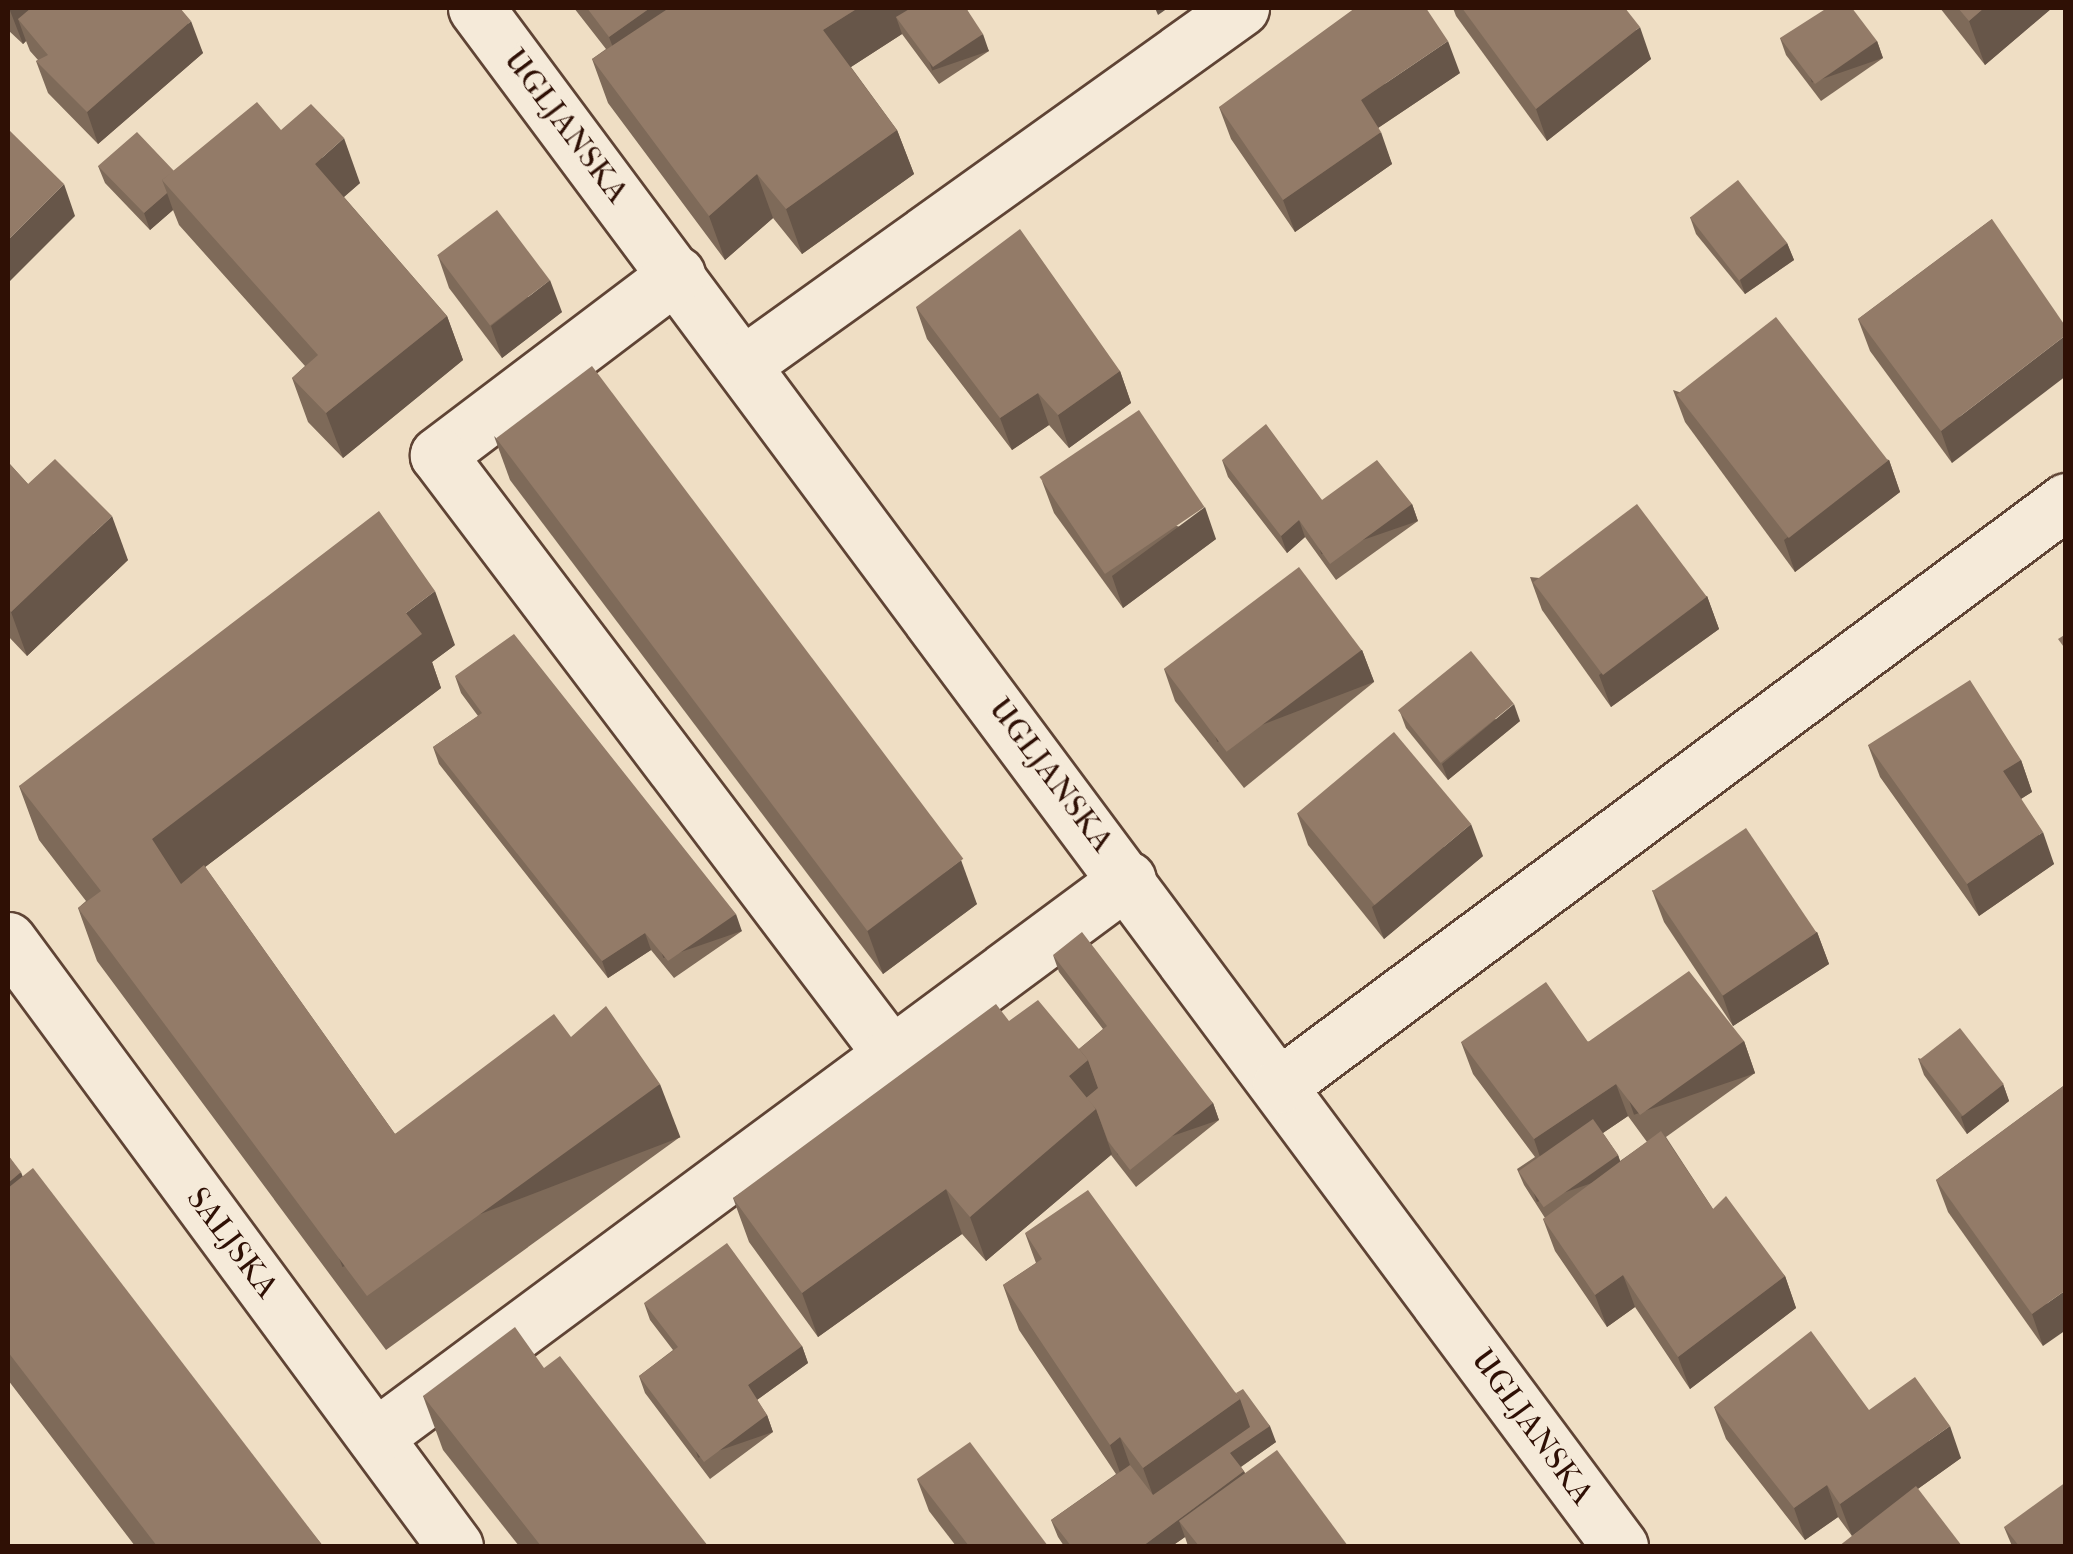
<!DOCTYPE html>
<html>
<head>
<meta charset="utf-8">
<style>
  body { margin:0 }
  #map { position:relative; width:2073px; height:1554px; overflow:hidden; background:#efdec4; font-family:"IM FELL French Canon",serif }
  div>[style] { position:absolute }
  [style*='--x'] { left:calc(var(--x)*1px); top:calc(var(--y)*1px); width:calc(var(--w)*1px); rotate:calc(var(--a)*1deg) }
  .roads { filter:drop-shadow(2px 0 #5f4435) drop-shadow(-2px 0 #5f4435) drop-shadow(0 2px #5f4435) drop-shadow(0 -2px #5f4435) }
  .minor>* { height:55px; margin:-27.5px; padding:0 27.5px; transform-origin:27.5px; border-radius:27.5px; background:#f5ead9 }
  .wall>* { inset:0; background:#7e6a59 }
  .shaded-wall>* { inset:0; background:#675649; transform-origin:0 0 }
  .building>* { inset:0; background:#937b68; transform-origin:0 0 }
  span { translate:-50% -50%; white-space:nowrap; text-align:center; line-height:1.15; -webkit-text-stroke:9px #f5ead9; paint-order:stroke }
  .street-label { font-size:32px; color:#2f1005 }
  .frame { position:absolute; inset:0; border:10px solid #2f1005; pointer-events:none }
</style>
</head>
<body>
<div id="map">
  <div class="roads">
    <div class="minor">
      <i style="--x:476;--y:8;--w:1917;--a:53.36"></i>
      <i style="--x:677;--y:274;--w:300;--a:142.9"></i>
      <i style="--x:438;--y:455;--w:752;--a:52.89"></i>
      <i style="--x:745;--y:363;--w:610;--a:-35.59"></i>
      <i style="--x:8;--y:940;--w:753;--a:53.59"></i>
      <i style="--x:1280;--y:1085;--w:979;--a:-36.61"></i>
      <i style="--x:375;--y:1437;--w:937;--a:-36.54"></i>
    </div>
  </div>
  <div class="wall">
    <i style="clip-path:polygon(8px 8px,180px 8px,203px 53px,98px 144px,48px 93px,36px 61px,38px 60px,30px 51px,26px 41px,23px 44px,8px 30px)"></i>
    <i style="clip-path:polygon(574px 8px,966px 8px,989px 51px,939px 84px,902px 34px,851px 67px,897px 130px,914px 174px,802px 254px,773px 218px,725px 260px,608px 103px,592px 59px,606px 49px)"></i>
    <i style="clip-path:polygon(1453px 8px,1625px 8px,1651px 59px,1547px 141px,1456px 16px)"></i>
    <i style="clip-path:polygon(1940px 8px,2052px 8px,1985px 65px)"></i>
    <i style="clip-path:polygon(1780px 38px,1877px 41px,1883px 58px,1821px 101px,1786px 55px)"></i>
    <i style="clip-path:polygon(1460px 73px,1378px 128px,1392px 164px,1295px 232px,1231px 139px,1219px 107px)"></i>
    <i style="clip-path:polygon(281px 130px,360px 183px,344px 197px,447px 316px,463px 360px,343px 458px,308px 422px,292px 378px,305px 366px,179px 225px,173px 210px,150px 230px,105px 183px,98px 166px,174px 171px)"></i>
    <i style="clip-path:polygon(1690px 217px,1787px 243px,1794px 260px,1745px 294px,1696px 234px)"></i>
    <i style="clip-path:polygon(1992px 219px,1952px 463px,1870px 351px,1858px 319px)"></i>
    <i style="clip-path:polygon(438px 256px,562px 312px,502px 358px,449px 288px)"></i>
    <i style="clip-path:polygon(916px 307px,1120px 371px,1131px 403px,1069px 448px,1049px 425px,1012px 450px,927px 339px)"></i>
    <i style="clip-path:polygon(1673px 390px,1889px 460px,1900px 492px,1795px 572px,1685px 422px)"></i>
    <i style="clip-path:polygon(494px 436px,977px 904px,883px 974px,510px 480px)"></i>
    <i style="clip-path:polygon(1222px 460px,1322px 500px,1412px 504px,1418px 521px,1336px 580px,1305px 537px,1287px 553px,1228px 477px)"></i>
    <i style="clip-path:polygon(8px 462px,28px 484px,128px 560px,27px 656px,8px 636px)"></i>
    <i style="clip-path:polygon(1042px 481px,1216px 539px,1123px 608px,1054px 513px)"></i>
    <i style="clip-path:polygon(1530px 577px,1707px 596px,1719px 629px,1611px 707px,1542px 610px)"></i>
    <i style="clip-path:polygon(455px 645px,432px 662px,441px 688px,205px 867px,395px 1134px,571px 1037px,680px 1137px,386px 1350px,97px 961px,78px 908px,86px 901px,39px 840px,19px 786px)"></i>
    <i style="clip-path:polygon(1362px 650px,1374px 682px,1244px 788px,1175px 701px,1164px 669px)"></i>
    <i style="clip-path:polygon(455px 676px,742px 931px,674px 978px,651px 950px,608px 978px,439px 764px,433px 747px,478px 716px,461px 693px)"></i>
    <i style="clip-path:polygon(1400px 712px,1520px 721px,1448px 780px,1406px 728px)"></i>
    <i style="clip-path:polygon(1868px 745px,2021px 760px,2032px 792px,2021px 799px,2054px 864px,1979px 916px,1880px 777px)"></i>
    <i style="clip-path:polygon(1297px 813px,1483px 856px,1384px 939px,1308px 845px)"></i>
    <i style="clip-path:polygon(1652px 890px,1817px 932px,1829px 964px,1733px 1026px,1664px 922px)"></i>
    <i style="clip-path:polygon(1053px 955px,1213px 1103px,1219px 1120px,1136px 1187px,1111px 1155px,986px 1261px,962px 1234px,818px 1337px,749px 1242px,733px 1198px,1009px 1021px,1079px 1049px,1103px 1029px,1059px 972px)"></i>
    <i style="clip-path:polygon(evenodd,1744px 1041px,1755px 1073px,1666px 1137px,1713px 1209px,1785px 1276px,1796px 1308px,1690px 1389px,1635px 1307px,1607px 1327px,1555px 1251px,1543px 1219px,1545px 1218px,1524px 1185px,1517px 1169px,1535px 1157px,1473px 1074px,1461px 1042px,1744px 1041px,1628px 1116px,1647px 1142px,1620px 1161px,1618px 1155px,1603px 1133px,1628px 1116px)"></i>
    <i style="clip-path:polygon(1918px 1058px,2003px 1084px,2009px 1101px,1967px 1134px,1924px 1075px)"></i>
    <i style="clip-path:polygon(2066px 1084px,2043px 1346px,1948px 1212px,1936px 1180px)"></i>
    <i style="clip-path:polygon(8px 1155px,23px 1177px,323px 1546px,135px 1546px,8px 1380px)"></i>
    <i style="clip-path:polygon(1025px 1233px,1236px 1393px,1276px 1442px,1241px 1467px,1245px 1473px,1348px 1546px,1188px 1546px,1185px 1537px,1172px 1546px,1064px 1546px,1058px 1537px,1051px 1520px,1116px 1474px,1019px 1330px,1003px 1285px,1036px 1263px)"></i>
    <i style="clip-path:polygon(644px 1303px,802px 1346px,808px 1363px,757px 1400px,767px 1415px,773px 1432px,710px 1479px,645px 1393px,639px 1376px,673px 1350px,650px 1320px)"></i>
    <i style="clip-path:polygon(544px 1368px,708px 1546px,519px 1546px,443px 1450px,423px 1396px)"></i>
    <i style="clip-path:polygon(1714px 1407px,1869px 1410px,1961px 1458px,1852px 1536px,1838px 1517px,1805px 1540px,1726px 1439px)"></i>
    <i style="clip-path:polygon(917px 1479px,1048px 1546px,956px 1546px,929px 1511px)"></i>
    <i style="clip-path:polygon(2004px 1527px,2066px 1546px,2012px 1546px)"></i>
  </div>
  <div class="shaded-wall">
    <i style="clip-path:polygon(9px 8px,62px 8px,18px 19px,26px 41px,23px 44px)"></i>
    <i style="clip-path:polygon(650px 8px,707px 8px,621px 69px,609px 37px)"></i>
    <i style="clip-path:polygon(858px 8px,920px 8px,896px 17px,902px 34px,840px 74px,823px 30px)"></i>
    <i style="clip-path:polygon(1155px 8px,1168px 8px,1158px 15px)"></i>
    <i style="clip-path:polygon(1984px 8px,2052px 8px,1985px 65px,1969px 21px)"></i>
    <i style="clip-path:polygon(191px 21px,203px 53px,98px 144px,87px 112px)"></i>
    <i style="clip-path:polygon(1640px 27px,1651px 59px,1547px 141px,1536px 109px)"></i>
    <i style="left:983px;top:34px;width:18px;height:60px;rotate:71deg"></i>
    <i style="clip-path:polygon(1448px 41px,1460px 73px,1372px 132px,1361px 100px)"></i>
    <i style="left:1877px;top:41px;width:18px;height:75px;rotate:71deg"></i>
    <i style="clip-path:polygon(897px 130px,914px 174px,802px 254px,786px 209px)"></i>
    <i style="clip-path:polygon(1381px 132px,1392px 164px,1295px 232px,1283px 200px)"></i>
    <i style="clip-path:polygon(344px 138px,360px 183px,331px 208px,315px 164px)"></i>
    <i style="clip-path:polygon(757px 174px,773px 218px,725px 260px,709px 216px)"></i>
    <i style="clip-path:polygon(64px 184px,75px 216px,8px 283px,8px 240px)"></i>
    <i style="clip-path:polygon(167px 193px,173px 210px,150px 230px,144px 213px)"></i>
    <i style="clip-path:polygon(1787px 243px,1794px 260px,1745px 294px,1739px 277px)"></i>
    <i style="clip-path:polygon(550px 280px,562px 312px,502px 358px,491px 326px)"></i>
    <i style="clip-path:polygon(447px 316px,463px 360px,343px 458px,326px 413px)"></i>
    <i style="clip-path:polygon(2066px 335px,2066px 376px,1952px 463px,1941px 431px)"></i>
    <i style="clip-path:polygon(1120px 371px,1131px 403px,1069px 448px,1058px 415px)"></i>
    <i style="clip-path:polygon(1038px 393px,1049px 425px,1012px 450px,1000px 418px)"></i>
    <i style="clip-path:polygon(1889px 460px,1900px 492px,1795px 572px,1784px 540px)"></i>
    <i style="left:1412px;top:504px;width:18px;height:102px;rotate:71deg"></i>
    <i style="clip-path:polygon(1205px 507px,1216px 539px,1123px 608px,1112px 576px)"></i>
    <i style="clip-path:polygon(112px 516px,128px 560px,27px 656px,11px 612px)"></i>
    <i style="clip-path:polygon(1299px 520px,1305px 537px,1287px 553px,1281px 536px)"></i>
    <i style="clip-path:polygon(435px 591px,455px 645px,432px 662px,441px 688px,171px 893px,152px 839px,406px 613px)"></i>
    <i style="clip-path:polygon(1707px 596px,1719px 629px,1611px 707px,1599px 675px)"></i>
    <i style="left:1362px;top:650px;width:34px;height:168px;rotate:69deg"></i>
    <i style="clip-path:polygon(1514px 704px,1520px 721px,1448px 780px,1442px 764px)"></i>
    <i style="clip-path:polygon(2021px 760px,2032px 792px,2014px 803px,2003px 771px)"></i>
    <i style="clip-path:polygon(1471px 824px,1483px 856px,1384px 939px,1372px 907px)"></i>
    <i style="clip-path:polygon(2043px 832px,2054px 864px,1979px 916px,1967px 884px)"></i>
    <i style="clip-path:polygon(961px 860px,977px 904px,883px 974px,867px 930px)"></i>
    <i style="left:736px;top:914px;width:18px;height:83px;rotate:71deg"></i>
    <i style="clip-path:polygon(1817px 932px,1829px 964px,1733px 1026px,1722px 994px)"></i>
    <i style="clip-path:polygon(645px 933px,651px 950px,608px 978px,602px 961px)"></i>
    <i style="left:1744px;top:1041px;width:34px;height:128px;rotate:71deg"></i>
    <i style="clip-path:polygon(1088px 1060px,1104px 1104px,1097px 1111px,1112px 1154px,986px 1261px,970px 1217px,1069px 1076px)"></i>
    <i style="left:660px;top:1084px;width:57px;height:362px;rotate:69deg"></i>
    <i style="clip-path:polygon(1616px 1084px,1628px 1116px,1545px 1172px,1534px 1139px)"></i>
    <i style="clip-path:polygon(2003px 1084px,2009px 1101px,1967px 1134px,1961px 1117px)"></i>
    <i style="left:1213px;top:1103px;width:18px;height:107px;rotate:71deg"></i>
    <i style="left:1618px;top:1155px;width:18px;height:92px;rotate:71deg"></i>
    <i style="clip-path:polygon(21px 1172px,27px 1189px,8px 1205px,8px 1183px)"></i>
    <i style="clip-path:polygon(946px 1189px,962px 1234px,818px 1337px,802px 1293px)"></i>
    <i style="clip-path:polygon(1623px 1275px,1635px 1307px,1607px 1327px,1595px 1295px)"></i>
    <i style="clip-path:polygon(1785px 1276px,1796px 1308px,1690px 1389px,1678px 1357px)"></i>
    <i style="clip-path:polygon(2066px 1290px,2066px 1330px,2043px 1346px,2032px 1314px)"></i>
    <i style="clip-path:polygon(802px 1346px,808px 1363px,754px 1402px,748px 1385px)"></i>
    <i style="clip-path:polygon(1240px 1399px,1270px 1426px,1276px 1442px,1236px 1470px,1159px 1512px,1143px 1468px)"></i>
    <i style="left:767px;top:1415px;width:18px;height:79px;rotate:71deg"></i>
    <i style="clip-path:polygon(1950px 1426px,1961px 1458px,1852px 1536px,1840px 1504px)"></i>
    <i style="clip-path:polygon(1120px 1437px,1136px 1482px,1126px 1489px,1110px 1445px)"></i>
    <i style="clip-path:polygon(1244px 1471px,1250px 1488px,1179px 1521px,1185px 1537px,1172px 1546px,1143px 1546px)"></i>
    <i style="clip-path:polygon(1827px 1485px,1838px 1517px,1805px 1540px,1794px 1508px)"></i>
  </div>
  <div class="building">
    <i style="clip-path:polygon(31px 8px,180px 8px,191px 21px,87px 112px,36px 61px,48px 55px,18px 19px)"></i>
    <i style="clip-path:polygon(587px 8px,650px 8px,609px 37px)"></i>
    <i style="clip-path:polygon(669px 8px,858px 8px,823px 30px,897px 130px,786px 209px,757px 174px,709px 216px,592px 59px)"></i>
    <i style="clip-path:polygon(911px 8px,966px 8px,983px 34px,933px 67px,896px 17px)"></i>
    <i style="clip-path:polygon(1355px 8px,1426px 8px,1448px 41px,1361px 100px,1381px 132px,1283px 200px,1219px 107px)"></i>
    <i style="clip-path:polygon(1462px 8px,1625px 8px,1640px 27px,1536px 109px)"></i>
    <i style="clip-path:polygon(1827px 8px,1852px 8px,1877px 41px,1815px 84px,1780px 38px)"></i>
    <i style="clip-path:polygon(1958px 8px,1984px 8px,1969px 21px)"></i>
    <i style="clip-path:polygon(257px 102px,281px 130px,311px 104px,344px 138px,315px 164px,447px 316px,326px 413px,292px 378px,318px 355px,162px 180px)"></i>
    <i style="clip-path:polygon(8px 129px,64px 184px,8px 240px)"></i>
    <i style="clip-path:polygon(137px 132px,174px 171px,162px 180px,167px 193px,144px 213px,98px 166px)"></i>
    <i style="left:1738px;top:180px;width:80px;height:61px;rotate:52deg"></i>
    <i style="left:497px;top:210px;width:88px;height:75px;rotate:53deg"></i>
    <i style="clip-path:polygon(1992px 219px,2066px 327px,2066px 335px,1941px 431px,1858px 319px)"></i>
    <i style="clip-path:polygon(1020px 229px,1120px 371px,1058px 415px,1038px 393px,1000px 418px,916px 307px)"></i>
    <i style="left:1776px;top:317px;width:182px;height:126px;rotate:52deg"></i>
    <i style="left:592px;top:366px;width:617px;height:120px;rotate:53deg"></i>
    <i style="left:1139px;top:410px;width:117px;height:120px;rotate:56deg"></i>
    <i style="clip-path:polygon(1266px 424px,1322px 500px,1377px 460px,1412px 504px,1330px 564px,1299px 520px,1281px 536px,1222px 460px)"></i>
    <i style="clip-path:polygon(55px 459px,112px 516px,11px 612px,8px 608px,8px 462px,28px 484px)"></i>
    <i style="left:1637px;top:504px;width:116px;height:130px;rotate:53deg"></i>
    <i style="clip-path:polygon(379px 511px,435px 591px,406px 613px,422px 634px,152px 839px,181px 884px,204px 865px,395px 1134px,554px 1014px,571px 1037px,606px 1006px,660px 1084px,367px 1296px,78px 908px,101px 891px,19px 786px)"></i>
    <i style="left:1299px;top:567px;width:104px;height:169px;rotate:53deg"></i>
    <i style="clip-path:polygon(514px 634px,736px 914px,668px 961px,645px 933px,602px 961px,433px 747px,482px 713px,455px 676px)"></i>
    <i style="clip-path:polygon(2066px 634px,2066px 650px,2058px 639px)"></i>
    <i style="left:1471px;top:651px;width:68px;height:94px;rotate:51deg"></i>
    <i style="clip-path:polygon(1970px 680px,2021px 760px,2003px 771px,2043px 832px,1967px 884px,1868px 745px)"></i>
    <i style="left:1394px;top:732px;width:120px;height:126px;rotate:50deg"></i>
    <i style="left:1746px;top:828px;width:126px;height:113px;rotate:56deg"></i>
    <i style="clip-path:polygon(1082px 932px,1213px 1103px,1130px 1170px,1108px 1141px,1096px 1109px,1086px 1098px,1098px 1088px,1088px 1060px,1079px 1049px,1107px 1026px,1053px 955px)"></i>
    <i style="clip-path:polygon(1689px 971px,1744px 1041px,1640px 1115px,1616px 1084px,1534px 1139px,1461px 1042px,1546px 982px,1588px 1042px)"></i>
    <i style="clip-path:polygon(1038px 1000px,1088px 1060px,1069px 1076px,1096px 1109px,970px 1217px,946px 1189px,802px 1293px,733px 1198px,996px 1004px,1009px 1021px)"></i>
    <i style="left:1960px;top:1028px;width:71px;height:52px;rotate:52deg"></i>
    <i style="clip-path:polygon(2066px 1084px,2066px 1290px,2032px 1314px,1936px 1180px)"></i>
    <i style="left:1593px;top:1119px;width:44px;height:91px;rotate:55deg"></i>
    <i style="clip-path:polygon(1661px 1131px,1713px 1209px,1726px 1196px,1785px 1276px,1678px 1357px,1623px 1275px,1595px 1295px,1543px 1219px)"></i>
    <i style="clip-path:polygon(8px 1155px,21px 1172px,8px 1183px)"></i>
    <i style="clip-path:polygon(33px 1168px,323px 1546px,157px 1546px,8px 1352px,8px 1188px)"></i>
    <i style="clip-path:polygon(1088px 1190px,1240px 1399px,1143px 1468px,1120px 1437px,1110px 1445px,1003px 1285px,1042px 1259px,1025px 1233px)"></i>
    <i style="clip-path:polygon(727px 1243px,802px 1346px,748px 1385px,767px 1415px,704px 1462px,639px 1376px,678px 1347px,644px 1303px)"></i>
    <i style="clip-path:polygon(515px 1327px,544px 1368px,560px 1356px,708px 1546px,541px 1546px,423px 1396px)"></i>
    <i style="clip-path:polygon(1811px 1331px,1869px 1410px,1915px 1377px,1950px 1426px,1840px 1504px,1827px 1485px,1794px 1508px,1714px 1407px)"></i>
    <i style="clip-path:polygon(1243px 1389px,1270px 1426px,1230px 1453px,1244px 1471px,1143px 1546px,1071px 1546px,1051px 1520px,1130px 1465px,1153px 1495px,1250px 1427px,1240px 1399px,1236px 1393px)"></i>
    <i style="clip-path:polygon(970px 1442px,1048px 1546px,969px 1546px,917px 1479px)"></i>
    <i style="clip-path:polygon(1277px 1450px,1348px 1546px,1199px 1546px,1179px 1521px)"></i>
    <i style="clip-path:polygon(2066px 1482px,2066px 1546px,2019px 1546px,2004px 1527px)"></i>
    <i style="clip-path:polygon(1916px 1486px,1962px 1546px,1839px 1546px)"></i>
  </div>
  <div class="street-label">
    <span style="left:566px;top:126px;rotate:53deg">UGLJANSKA</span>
    <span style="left:1051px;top:775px;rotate:53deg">UGLJANSKA</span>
    <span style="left:232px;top:1243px;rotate:53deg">SALJSKA</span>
    <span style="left:1532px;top:1427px;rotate:54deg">UGLJANSKA</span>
  </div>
  <div class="frame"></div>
</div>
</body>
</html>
